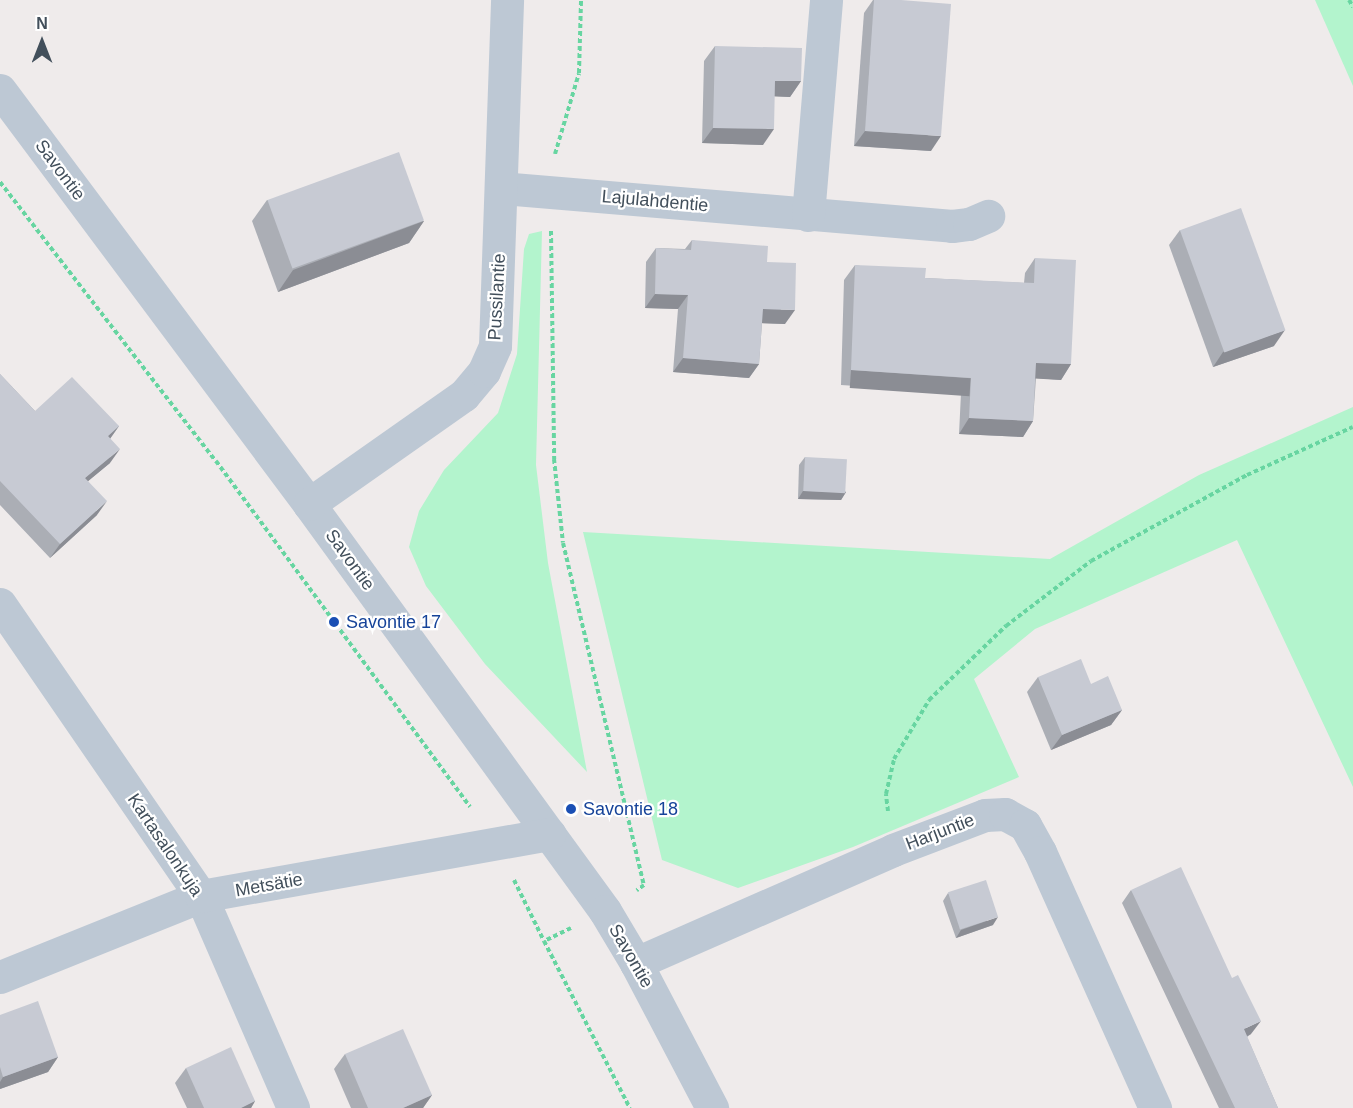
<!DOCTYPE html>
<html>
<head>
<meta charset="utf-8">
<style>
  body { margin:0 }
  #map { position:relative; width:1353px; height:1108px; overflow:hidden; background:#efebeb; font-family:Arial,sans-serif }
  div>[style] { position:absolute }
  [style*='--x'] { left:calc(var(--x)*1px); top:calc(var(--y)*1px); width:calc(var(--w)*1px); rotate:calc(var(--a)*1deg) }
  .green>* { inset:0; background:#b3f4cd }
  .path>* { height:4px; margin-top:-2px; transform-origin:0; background:repeating-linear-gradient(90deg,#67d5a1 0 4.5px,transparent 0 7.5px) }
  .minor>* { height:33px; margin:-16.5px; padding:0 16.5px; transform-origin:16.5px; border-radius:16.5px; background:#bdc8d4 }
  .wall>* { inset:0; background:#abaeb5 }
  .shaded-wall>* { inset:0; background:#8b8d94; transform-origin:0 0 }
  .building>* { inset:0; background:#c7cad3; transform-origin:0 0 }
  .dots>* { width:16px; height:16px; translate:-50% -50%; box-sizing:border-box; border:3px solid #fff; border-radius:50% }
  span { translate:-50% -50%; white-space:nowrap; text-align:center; line-height:1.15; -webkit-text-stroke:4.5px #fff; paint-order:stroke }
  .street-label { font-size:18px; color:#424f5b }
  .transit-label { font-size:18px; color:#164399 }
  .left { translate:0 -50%; text-align:left }
  .north { position:absolute; left:12px; top:12px; width:60px; height:60px; -webkit-text-stroke:4px #fff; paint-order:stroke; rotate:0deg; font-size:16px; font-weight:700; line-height:24px; text-align:center; color:#424f5b }
  .north::after { content:''; display:block; margin:auto; width:21px; height:27px; background:#424f5b; clip-path:polygon(50% 0,100% 100%,50% 72%,0 100%) }
</style>
</head>
<body>
<div id="map">
  <div class="green">
    <i style="clip-path:polygon(1315px 0,1353px 0,1353px 86px)"></i>
    <i style="clip-path:polygon(542px 231px,536px 465px,548px 563px,587px 772px,485px 664px,426px 586px,409px 547px,419px 511px,444px 470px,498px 413px,517px 354px,524px 249px,529px 234px)"></i>
    <i style="clip-path:polygon(1353px 407px,1353px 787px,1237px 540px,1035px 629px,974px 679px,1019px 777px,853px 847px,738px 888px,662px 860px,583px 532px,1050px 559px,1199px 475px)"></i>
  </div>
  <div class="path">
    <i style="--x:1349;--y:0;--w:8;--a:60"></i>
    <i style="--x:555;--y:154;--w:84;--a:-73.5"></i>
    <i style="--x:579;--y:73;--w:73;--a:-88.4"></i>
    <i style="--x:0;--y:182;--w:353;--a:52.3"></i>
    <i style="--x:216;--y:461;--w:429;--a:53.7"></i>
    <i style="--x:551;--y:231;--w:228;--a:89.2"></i>
    <i style="--x:554;--y:459;--w:84;--a:83.9"></i>
    <i style="--x:563;--y:543;--w:351;--a:76.7"></i>
    <i style="--x:644;--y:885;--w:9;--a:144"></i>
    <i style="--x:888;--y:811;--w:17;--a:-97"></i>
    <i style="--x:886;--y:794;--w:36;--a:-77"></i>
    <i style="--x:894;--y:759;--w:69;--a:-59.3"></i>
    <i style="--x:929;--y:700;--w:107;--a:-43.9"></i>
    <i style="--x:1006;--y:626;--w:107;--a:-37.4"></i>
    <i style="--x:1091;--y:561;--w:178;--a:-28.9"></i>
    <i style="--x:1247;--y:475;--w:116;--a:-24.4"></i>
    <i style="--x:514;--y:880;--w:68;--a:63.8"></i>
    <i style="--x:571;--y:928;--w:30;--a:154"></i>
    <i style="--x:544;--y:941;--w:188;--a:62.8"></i>
  </div>
  <div class="minor">
    <i style="--x:0;--y:90;--w:517;--a:53.26"></i>
    <i style="--x:309;--y:504;--w:503;--a:53.97"></i>
    <i style="--x:605;--y:911;--w:61;--a:59.2"></i>
    <i style="--x:636;--y:963;--w:164;--a:62.3"></i>
    <i style="--x:502;--y:188;--w:452;--a:4.8"></i>
    <i style="--x:952;--y:226;--w:17;--a:-7"></i>
    <i style="--x:969;--y:224;--w:21;--a:-23"></i>
    <i style="--x:808;--y:215;--w:216;--a:-85.2"></i>
    <i style="--x:309;--y:504;--w:189;--a:-35.1"></i>
    <i style="--x:464;--y:395;--w:31;--a:-50"></i>
    <i style="--x:484;--y:371;--w:27;--a:-66"></i>
    <i style="--x:495;--y:346;--w:346;--a:-88"></i>
    <i style="--x:0;--y:604;--w:354;--a:55.5"></i>
    <i style="--x:201;--y:896;--w:231;--a:66.5"></i>
    <i style="--x:636;--y:963;--w:281;--a:-23.7"></i>
    <i style="--x:893;--y:850;--w:98;--a:-20.8"></i>
    <i style="--x:985;--y:815;--w:20;--a:-3"></i>
    <i style="--x:1005;--y:814;--w:23;--a:29"></i>
    <i style="--x:1025;--y:825;--w:31;--a:61"></i>
    <i style="--x:1040;--y:852;--w:281;--a:65.8"></i>
    <i style="--x:0;--y:977;--w:217;--a:-21.9"></i>
    <i style="--x:201;--y:896;--w:354;--a:-10.1"></i>
  </div>
  <div class="wall">
    <i style="clip-path:polygon(873px 0,901px 0,931px 151px,854px 146px,864px 13px)"></i>
    <i style="clip-path:polygon(715px 46px,801px 81px,790px 97px,774px 96px,763px 145px,702px 143px,704px 61px)"></i>
    <i style="clip-path:polygon(267px 200px,424px 221px,409px 243px,278px 292px,252px 221px)"></i>
    <i style="clip-path:polygon(1180px 230px,1274px 346px,1213px 367px,1169px 245px)"></i>
    <i style="clip-path:polygon(692px 240px,767px 262px,785px 324px,762px 323px,759px 364px,749px 378px,673px 372px,678px 309px,645px 308px,646px 262px,656px 248px,685px 249px)"></i>
    <i style="clip-path:polygon(1035px 258px,1071px 364px,1061px 380px,1036px 378px,1033px 421px,1023px 437px,959px 434px,961px 393px,841px 385px,844px 280px,855px 265px,925px 278px,1024px 283px,1025px 273px)"></i>
    <i style="clip-path:polygon(0 374px,35px 411px,119px 426px,110px 439px,110px 463px,88px 481px,97px 515px,50px 558px,0 505px)"></i>
    <i style="clip-path:polygon(805px 457px,846px 492px,841px 500px,798px 499px,799px 465px)"></i>
    <i style="clip-path:polygon(1038px 677px,1091px 684px,1122px 710px,1111px 725px,1051px 750px,1027px 692px)"></i>
    <i style="clip-path:polygon(1131px 890px,1251px 1034px,1247px 1037px,1278px 1108px,1219px 1108px,1122px 903px)"></i>
    <i style="clip-path:polygon(948px 893px,993px 925px,956px 938px,943px 901px)"></i>
    <i style="clip-path:polygon(0 1015px,58px 1057px,48px 1072px,0 1089px)"></i>
    <i style="clip-path:polygon(345px 1054px,432px 1095px,423px 1108px,351px 1108px,334px 1069px)"></i>
    <i style="clip-path:polygon(186px 1068px,255px 1101px,251px 1108px,187px 1108px,175px 1083px)"></i>
  </div>
  <div class="shaded-wall">
    <i style="clip-path:polygon(775px 81px,801px 81px,790px 97px,764px 96px)"></i>
    <i style="clip-path:polygon(713px 128px,774px 129px,763px 145px,702px 143px)"></i>
    <i style="clip-path:polygon(865px 131px,941px 136px,931px 151px,854px 146px)"></i>
    <i style="clip-path:polygon(424px 221px,409px 243px,278px 292px,293px 270px)"></i>
    <i style="clip-path:polygon(655px 294px,688px 295px,678px 309px,645px 308px)"></i>
    <i style="clip-path:polygon(763px 309px,795px 310px,785px 324px,753px 323px)"></i>
    <i style="clip-path:polygon(1285px 330px,1274px 346px,1213px 367px,1223px 352px)"></i>
    <i style="clip-path:polygon(683px 358px,759px 364px,749px 378px,673px 372px)"></i>
    <i style="clip-path:polygon(1036px 363px,1071px 364px,1061px 380px,1026px 378px)"></i>
    <i style="left:851px;top:370px;width:120px;height:18px;rotate:4deg"></i>
    <i style="clip-path:polygon(969px 418px,1033px 421px,1023px 437px,959px 434px)"></i>
    <i style="clip-path:polygon(119px 426px,109px 440px,108px 436px)"></i>
    <i style="clip-path:polygon(120px 449px,110px 463px,75px 492px,85px 478px)"></i>
    <i style="clip-path:polygon(803px 491px,846px 492px,841px 500px,798px 499px)"></i>
    <i style="clip-path:polygon(107px 501px,97px 515px,50px 558px,60px 544px)"></i>
    <i style="clip-path:polygon(1122px 710px,1111px 725px,1051px 750px,1062px 735px)"></i>
    <i style="clip-path:polygon(998px 917px,993px 925px,956px 938px,961px 930px)"></i>
    <i style="clip-path:polygon(1261px 1021px,1251px 1034px,1234px 1043px,1244px 1029px)"></i>
    <i style="clip-path:polygon(58px 1057px,48px 1072px,0 1089px,0 1082px,3px 1077px)"></i>
    <i style="clip-path:polygon(432px 1095px,423px 1108px,403px 1108px)"></i>
    <i style="clip-path:polygon(255px 1101px,251px 1108px,241px 1108px)"></i>
  </div>
  <div class="building">
    <i style="clip-path:polygon(874px 0,901px 0,951px 4px,941px 136px,865px 131px)"></i>
    <i style="clip-path:polygon(715px 46px,802px 48px,801px 81px,775px 81px,774px 129px,713px 128px)"></i>
    <i style="left:399px;top:152px;width:73px;height:140px;rotate:70deg"></i>
    <i style="left:1241px;top:208px;width:130px;height:65px;rotate:70deg"></i>
    <i style="clip-path:polygon(692px 240px,768px 246px,767px 262px,796px 263px,795px 310px,763px 309px,759px 364px,683px 358px,688px 295px,655px 294px,656px 248px,691px 250px)"></i>
    <i style="clip-path:polygon(1035px 258px,1076px 260px,1071px 364px,1036px 363px,1033px 421px,969px 418px,971px 378px,851px 370px,855px 265px,926px 268px,925px 278px,1034px 283px)"></i>
    <i style="clip-path:polygon(0 374px,35px 411px,72px 377px,119px 426px,108px 436px,120px 449px,85px 478px,107px 501px,60px 544px,0 481px)"></i>
    <i style="left:805px;top:457px;width:42px;height:34px;rotate:3deg"></i>
    <i style="clip-path:polygon(1081px 659px,1091px 684px,1108px 676px,1122px 710px,1062px 735px,1038px 677px)"></i>
    <i style="clip-path:polygon(1181px 867px,1232px 978px,1238px 975px,1261px 1021px,1244px 1029px,1278px 1108px,1235px 1108px,1131px 890px)"></i>
    <i style="left:986px;top:880px;width:39px;height:40px;rotate:72deg"></i>
    <i style="clip-path:polygon(38px 1001px,58px 1057px,3px 1077px,0 1067px,0 1015px)"></i>
    <i style="clip-path:polygon(403px 1029px,432px 1095px,403px 1108px,368px 1108px,345px 1054px)"></i>
    <i style="clip-path:polygon(231px 1047px,255px 1101px,241px 1108px,204px 1108px,186px 1068px)"></i>
  </div>
  <div class="dots">
    <i style="left:334px;top:622px;background:#1a4fb4"></i>
    <i style="left:571px;top:809px;background:#1a4fb4"></i>
  </div>
  <div class="street-label">
    <span style="left:60px;top:170px;rotate:53deg">Savontie</span>
    <span style="left:655px;top:201px;rotate:5deg">Lajulahdentie</span>
    <span style="left:497px;top:297px;rotate:-87deg">Pussilantie</span>
    <span style="left:350px;top:560px;rotate:54deg">Savontie</span>
    <span style="left:940px;top:832px;rotate:-21deg">Harjuntie</span>
    <span style="left:165px;top:845px;rotate:56deg">Kartasalonkuja</span>
    <span style="left:269px;top:885px;rotate:-10deg">Metsätie</span>
    <span style="left:631px;top:956px;rotate:60deg">Savontie</span>
  </div>
  <div class="transit-label">
    <span class="left" style="left:346px;top:622px">Savontie 17</span>
    <span class="left" style="left:583px;top:809px">Savontie 18</span>
  </div>
  <div class="north">N</div>
</div>
</body>
</html>
